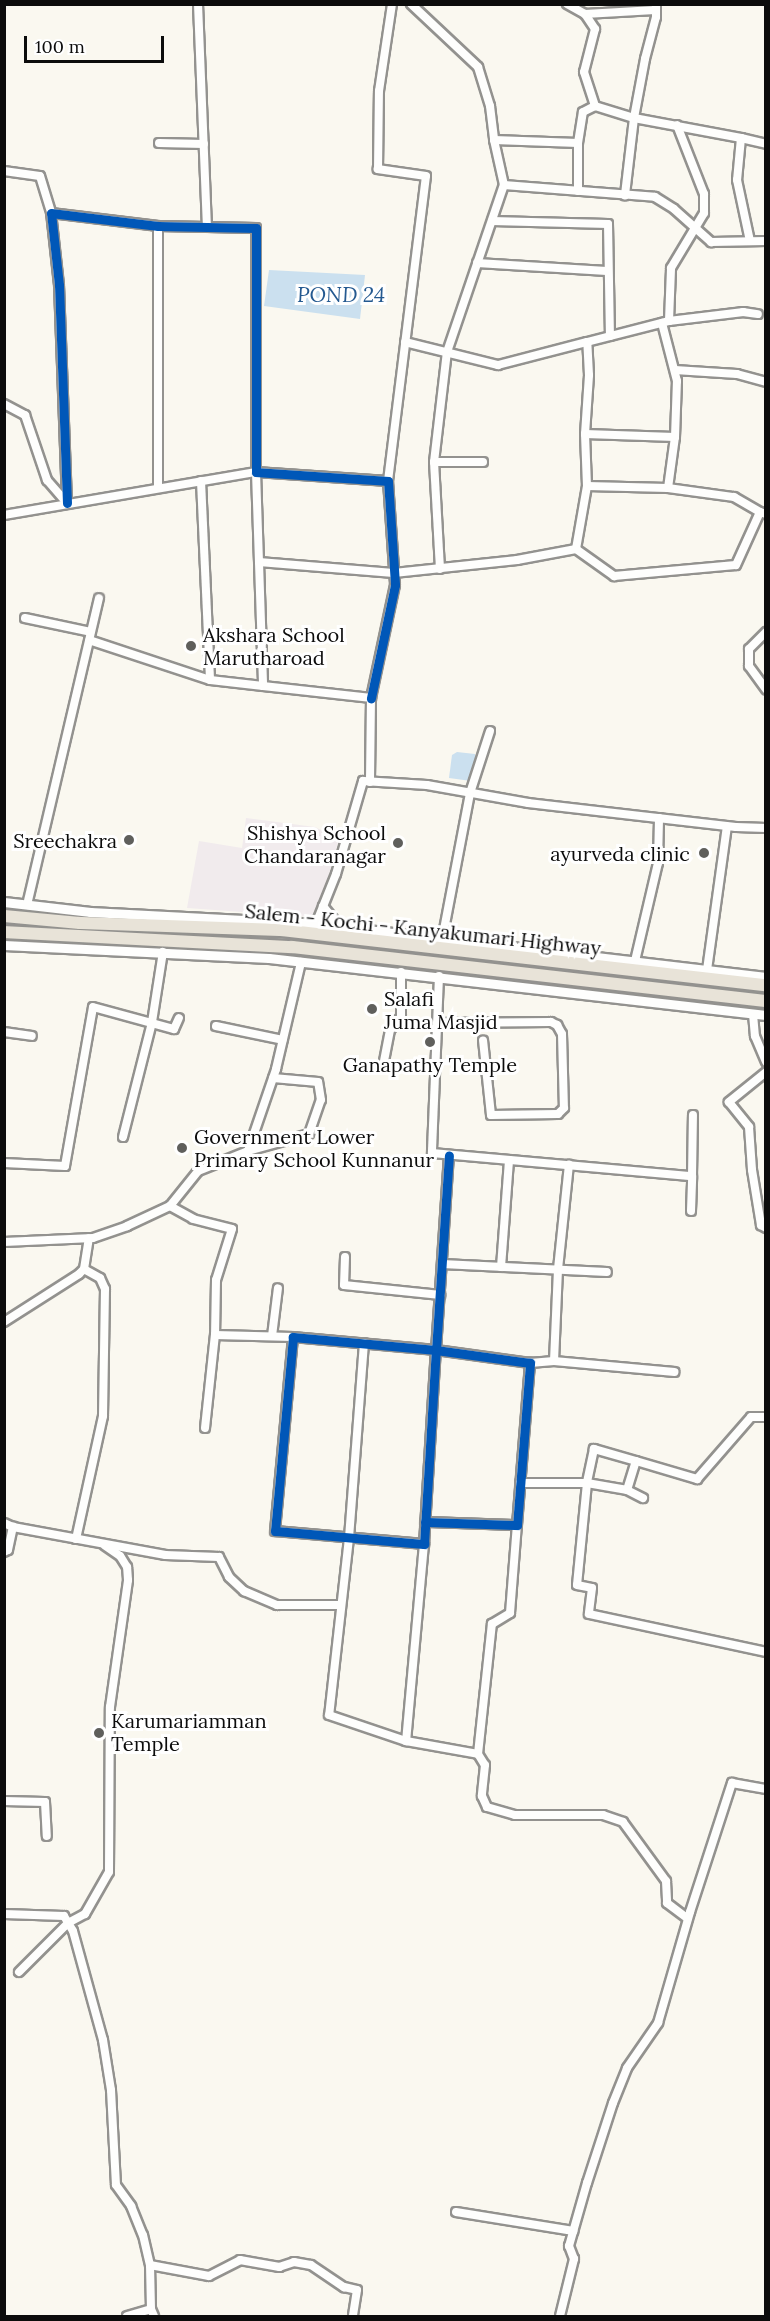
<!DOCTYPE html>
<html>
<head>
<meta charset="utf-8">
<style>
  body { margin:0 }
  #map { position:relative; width:770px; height:2321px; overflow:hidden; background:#faf8f0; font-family:Lora,serif }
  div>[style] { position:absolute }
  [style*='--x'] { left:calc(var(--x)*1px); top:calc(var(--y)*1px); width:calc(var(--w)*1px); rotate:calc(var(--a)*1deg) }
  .industrial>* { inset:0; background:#f1ebed }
  .water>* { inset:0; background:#cbe0ef }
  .roads { filter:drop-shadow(2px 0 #93928f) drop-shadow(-2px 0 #93928f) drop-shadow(0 2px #93928f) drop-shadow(0 -2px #93928f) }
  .minor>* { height:8px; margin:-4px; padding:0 4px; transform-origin:4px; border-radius:4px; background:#fefefd }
  .tertiary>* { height:9px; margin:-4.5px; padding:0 4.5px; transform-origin:4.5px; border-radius:4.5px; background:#fefefd }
  .trunk>* { height:12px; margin:-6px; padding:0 6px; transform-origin:6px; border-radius:6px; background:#e8e3d8 }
  .cycleway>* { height:9px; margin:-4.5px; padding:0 4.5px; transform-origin:4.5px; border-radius:4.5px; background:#0057b8 }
  .dots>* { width:16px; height:16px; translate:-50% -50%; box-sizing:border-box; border:3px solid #fff; border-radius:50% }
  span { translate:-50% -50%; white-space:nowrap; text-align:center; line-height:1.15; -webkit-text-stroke:6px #fff; paint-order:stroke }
  .poi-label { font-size:20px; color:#0c0c0c }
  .left { translate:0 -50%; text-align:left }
  .right { translate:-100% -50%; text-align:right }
  .street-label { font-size:20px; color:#0c0c0c }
  .water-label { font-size:21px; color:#245990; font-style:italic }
  .frame { position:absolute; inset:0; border:6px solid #0c0c0c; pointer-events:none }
  .scale { position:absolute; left:24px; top:36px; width:140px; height:27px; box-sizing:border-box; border:3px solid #0c0c0c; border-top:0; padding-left:8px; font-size:18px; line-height:21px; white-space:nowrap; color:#0c0c0c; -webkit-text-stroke:4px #fff; paint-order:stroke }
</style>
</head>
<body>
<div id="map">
  <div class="industrial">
    <i style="clip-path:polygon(246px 818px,315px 827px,339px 839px,326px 885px,312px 917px,187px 908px,199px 841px,242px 848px)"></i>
  </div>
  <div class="water">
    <i style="clip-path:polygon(269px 270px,365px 275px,360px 319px,264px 306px)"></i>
    <i style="clip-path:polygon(457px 752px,475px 754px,476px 768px,471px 781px,449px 778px,452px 755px)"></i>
  </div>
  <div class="roads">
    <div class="minor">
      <i style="--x:198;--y:4;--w:223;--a:87.7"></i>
      <i style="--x:411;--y:4;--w:92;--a:43.2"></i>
      <i style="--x:478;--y:67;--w:41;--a:72.9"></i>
      <i style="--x:490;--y:106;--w:34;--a:83"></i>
      <i style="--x:567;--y:4;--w:21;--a:29"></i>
      <i style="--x:585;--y:14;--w:18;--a:56"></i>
      <i style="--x:595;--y:29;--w:44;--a:104.3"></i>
      <i style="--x:584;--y:72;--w:36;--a:72"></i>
      <i style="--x:656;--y:4;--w:13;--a:90"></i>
      <i style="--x:656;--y:17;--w:43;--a:104.7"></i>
      <i style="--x:645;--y:59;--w:60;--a:100.6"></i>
      <i style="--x:634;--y:118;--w:109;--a:10.6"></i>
      <i style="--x:741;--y:138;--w:42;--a:95.4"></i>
      <i style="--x:737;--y:180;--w:62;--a:78"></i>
      <i style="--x:585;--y:14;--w:70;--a:-3.3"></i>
      <i style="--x:741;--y:138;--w:26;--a:13"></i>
      <i style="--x:159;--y:143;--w:45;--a:1.3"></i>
      <i style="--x:4;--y:171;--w:36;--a:8"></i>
      <i style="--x:40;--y:176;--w:39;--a:73"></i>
      <i style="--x:504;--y:185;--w:46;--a:-102.5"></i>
      <i style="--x:494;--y:140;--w:84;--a:2"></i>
      <i style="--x:578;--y:191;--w:48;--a:-90"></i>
      <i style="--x:578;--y:143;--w:31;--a:-81"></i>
      <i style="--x:583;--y:112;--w:13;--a:-27"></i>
      <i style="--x:595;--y:106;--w:41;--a:17.1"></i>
      <i style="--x:634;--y:118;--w:78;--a:96.7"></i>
      <i style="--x:492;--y:221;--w:116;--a:1.5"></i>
      <i style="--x:608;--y:224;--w:112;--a:89"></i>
      <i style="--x:158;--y:226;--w:262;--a:90"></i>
      <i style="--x:477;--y:263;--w:130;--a:3.5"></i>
      <i style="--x:669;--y:321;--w:53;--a:-87.8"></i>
      <i style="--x:671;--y:268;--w:64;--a:-59"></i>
      <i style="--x:704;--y:213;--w:19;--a:-90"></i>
      <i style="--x:704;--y:194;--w:74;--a:-111.4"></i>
      <i style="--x:405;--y:342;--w:96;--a:13.9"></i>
      <i style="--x:498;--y:365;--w:92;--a:-14.5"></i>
      <i style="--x:675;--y:370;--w:62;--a:3.7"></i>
      <i style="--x:737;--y:374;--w:30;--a:15"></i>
      <i style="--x:4;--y:404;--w:24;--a:28"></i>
      <i style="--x:25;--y:415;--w:69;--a:71.3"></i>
      <i style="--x:47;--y:480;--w:30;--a:49"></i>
      <i style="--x:585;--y:434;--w:90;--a:1.9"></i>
      <i style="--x:434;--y:462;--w:49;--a:0"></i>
      <i style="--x:201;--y:481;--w:199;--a:87.4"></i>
      <i style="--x:388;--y:481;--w:307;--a:-82.9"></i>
      <i style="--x:426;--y:176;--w:49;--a:-171.7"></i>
      <i style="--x:378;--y:169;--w:78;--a:-89.3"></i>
      <i style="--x:379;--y:91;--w:88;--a:-81.5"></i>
      <i style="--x:587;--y:486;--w:81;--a:1.4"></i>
      <i style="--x:668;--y:488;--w:51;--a:-82.2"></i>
      <i style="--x:675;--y:437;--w:56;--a:-88"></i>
      <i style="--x:677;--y:381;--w:60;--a:-104.5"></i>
      <i style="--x:668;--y:488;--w:67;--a:7.8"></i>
      <i style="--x:734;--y:497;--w:30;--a:30"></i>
      <i style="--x:67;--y:503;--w:218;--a:-92.1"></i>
      <i style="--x:59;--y:285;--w:72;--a:-96.3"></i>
      <i style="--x:51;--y:213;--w:108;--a:6.9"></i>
      <i style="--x:158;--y:226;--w:98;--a:1.2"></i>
      <i style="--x:256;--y:228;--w:244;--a:90"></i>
      <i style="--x:256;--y:472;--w:132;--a:3.9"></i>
      <i style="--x:388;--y:481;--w:104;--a:86.1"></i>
      <i style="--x:395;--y:585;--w:116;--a:102"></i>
      <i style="--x:4;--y:515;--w:256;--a:-9.7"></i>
      <i style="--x:256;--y:472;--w:214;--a:88.1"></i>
      <i style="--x:263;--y:686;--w:53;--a:-173.5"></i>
      <i style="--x:210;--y:680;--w:127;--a:-161.7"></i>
      <i style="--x:576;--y:549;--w:64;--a:-80.1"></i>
      <i style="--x:587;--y:486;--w:52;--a:-92.2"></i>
      <i style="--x:585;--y:434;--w:59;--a:-86.1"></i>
      <i style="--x:589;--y:375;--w:33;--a:-93"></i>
      <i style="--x:587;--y:342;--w:85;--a:-14.4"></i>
      <i style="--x:669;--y:321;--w:75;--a:-6.9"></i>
      <i style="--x:743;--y:312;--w:15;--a:8"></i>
      <i style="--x:259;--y:562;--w:135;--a:4.7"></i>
      <i style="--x:394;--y:573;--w:124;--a:-6"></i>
      <i style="--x:517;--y:560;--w:60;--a:-10.6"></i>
      <i style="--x:576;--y:549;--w:47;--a:35.4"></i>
      <i style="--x:614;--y:576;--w:122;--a:-5.2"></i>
      <i style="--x:736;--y:565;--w:58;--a:-65.6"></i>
      <i style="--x:760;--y:512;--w:6;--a:18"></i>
      <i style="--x:440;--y:569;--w:107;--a:-93.2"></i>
      <i style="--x:434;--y:462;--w:111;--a:-83.3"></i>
      <i style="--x:447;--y:352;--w:176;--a:-71.2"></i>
      <i style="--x:504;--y:185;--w:151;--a:4.5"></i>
      <i style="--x:655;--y:197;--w:22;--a:32"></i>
      <i style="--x:674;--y:209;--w:50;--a:41.7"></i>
      <i style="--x:711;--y:242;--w:55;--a:-1"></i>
      <i style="--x:25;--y:618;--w:67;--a:12"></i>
      <i style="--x:766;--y:632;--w:24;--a:135"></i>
      <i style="--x:749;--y:649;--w:17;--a:90"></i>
      <i style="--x:749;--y:666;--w:29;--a:54"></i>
      <i style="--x:263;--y:686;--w:109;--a:6.3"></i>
      <i style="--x:371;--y:698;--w:84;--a:90.7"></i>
      <i style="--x:27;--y:905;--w:315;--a:-76.8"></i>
      <i style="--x:323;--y:906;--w:28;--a:51"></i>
      <i style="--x:316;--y:924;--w:54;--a:-68.2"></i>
      <i style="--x:336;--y:874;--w:97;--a:-73.8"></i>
      <i style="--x:363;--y:781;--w:64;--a:3.6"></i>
      <i style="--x:427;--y:785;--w:103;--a:10.1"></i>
      <i style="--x:528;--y:803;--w:209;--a:6.6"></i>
      <i style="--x:736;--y:827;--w:30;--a:2"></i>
      <i style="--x:442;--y:940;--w:150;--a:-79.2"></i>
      <i style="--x:470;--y:793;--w:65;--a:-72.1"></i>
      <i style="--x:635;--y:961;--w:101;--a:-76.8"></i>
      <i style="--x:658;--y:863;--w:45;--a:-88.7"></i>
      <i style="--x:707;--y:970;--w:145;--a:-82.1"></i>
      <i style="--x:439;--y:976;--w:177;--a:92.3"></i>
      <i style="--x:432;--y:1153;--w:261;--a:5.1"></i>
      <i style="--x:692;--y:1176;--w:61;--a:-89.1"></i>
      <i style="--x:753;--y:1014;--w:22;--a:85"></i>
      <i style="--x:755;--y:1036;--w:28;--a:67"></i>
      <i style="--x:437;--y:1023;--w:114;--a:-0.5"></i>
      <i style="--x:551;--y:1022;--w:7;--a:27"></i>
      <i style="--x:557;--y:1025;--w:10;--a:61"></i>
      <i style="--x:562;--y:1034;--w:74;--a:88.5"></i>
      <i style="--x:564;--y:1108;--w:8;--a:135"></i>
      <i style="--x:558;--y:1114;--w:67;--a:179.1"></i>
      <i style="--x:491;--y:1115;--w:75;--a:-96.1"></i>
      <i style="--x:216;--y:1026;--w:68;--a:11.8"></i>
      <i style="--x:4;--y:1032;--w:28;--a:8"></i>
      <i style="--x:384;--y:1061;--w:32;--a:-79"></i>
      <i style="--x:390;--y:1030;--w:17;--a:-50"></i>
      <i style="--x:401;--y:1017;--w:45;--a:-90"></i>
      <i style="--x:766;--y:1072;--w:48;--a:141"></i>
      <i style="--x:729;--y:1102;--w:32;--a:51"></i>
      <i style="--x:749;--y:1127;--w:43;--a:86"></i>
      <i style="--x:752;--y:1170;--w:56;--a:80.7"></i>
      <i style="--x:761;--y:1225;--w:6;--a:31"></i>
      <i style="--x:123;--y:1137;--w:119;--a:-75.8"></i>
      <i style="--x:152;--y:1022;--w:71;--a:-81.1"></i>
      <i style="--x:248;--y:1151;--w:63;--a:-15.6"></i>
      <i style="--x:309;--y:1134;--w:36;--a:-71"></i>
      <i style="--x:321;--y:1100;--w:18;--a:-99"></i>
      <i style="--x:318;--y:1082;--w:45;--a:-174.9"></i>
      <i style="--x:4;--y:1163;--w:61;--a:2.8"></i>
      <i style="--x:65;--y:1166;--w:161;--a:-80"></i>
      <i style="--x:93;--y:1007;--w:84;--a:15.2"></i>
      <i style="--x:174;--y:1029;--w:12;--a:-66"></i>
      <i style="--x:170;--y:1206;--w:26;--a:29"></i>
      <i style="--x:193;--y:1219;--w:40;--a:14.4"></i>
      <i style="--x:232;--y:1229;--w:53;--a:107.4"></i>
      <i style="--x:216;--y:1280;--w:55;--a:91"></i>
      <i style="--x:691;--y:1211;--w:35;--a:-88"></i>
      <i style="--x:4;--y:1242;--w:89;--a:-2.6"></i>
      <i style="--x:93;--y:1238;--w:36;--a:-19"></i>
      <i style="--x:127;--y:1226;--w:47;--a:-24.9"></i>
      <i style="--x:170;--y:1206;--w:45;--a:-51.3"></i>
      <i style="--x:198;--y:1171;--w:54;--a:-21.8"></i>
      <i style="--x:248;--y:1151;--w:87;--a:-71.1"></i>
      <i style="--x:276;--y:1069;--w:110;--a:-76.8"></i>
      <i style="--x:345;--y:1257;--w:28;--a:92"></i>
      <i style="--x:344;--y:1285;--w:97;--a:5.9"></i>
      <i style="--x:442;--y:1264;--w:165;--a:2.8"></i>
      <i style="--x:501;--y:1267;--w:107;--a:-85.7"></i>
      <i style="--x:4;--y:1322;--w:89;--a:-32.6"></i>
      <i style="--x:79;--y:1274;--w:7;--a:-45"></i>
      <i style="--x:84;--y:1269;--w:31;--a:-81"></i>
      <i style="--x:272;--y:1336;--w:48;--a:-82.9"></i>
      <i style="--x:364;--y:1343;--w:196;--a:94.4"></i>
      <i style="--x:349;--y:1538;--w:178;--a:96.4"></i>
      <i style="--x:329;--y:1715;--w:81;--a:18.7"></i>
      <i style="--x:554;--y:1361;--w:121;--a:5.2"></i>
      <i style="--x:530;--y:1363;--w:24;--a:-5"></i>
      <i style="--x:554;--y:1361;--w:92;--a:-87.5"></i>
      <i style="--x:558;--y:1269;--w:105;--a:-84"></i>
      <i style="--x:205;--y:1428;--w:94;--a:-83.9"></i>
      <i style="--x:215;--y:1335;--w:78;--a:1.5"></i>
      <i style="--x:636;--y:1461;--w:44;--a:-164.1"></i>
      <i style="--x:594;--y:1449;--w:35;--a:102"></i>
      <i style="--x:587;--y:1483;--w:102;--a:95.6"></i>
      <i style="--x:577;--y:1585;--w:15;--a:11"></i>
      <i style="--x:592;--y:1588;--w:26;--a:97"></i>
      <i style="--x:589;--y:1614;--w:181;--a:12.1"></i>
      <i style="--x:520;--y:1483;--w:67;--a:0"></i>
      <i style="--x:587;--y:1483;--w:41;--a:9.9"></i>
      <i style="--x:627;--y:1490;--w:30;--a:-73"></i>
      <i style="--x:636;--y:1461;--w:64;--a:16.4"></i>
      <i style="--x:697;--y:1479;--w:82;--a:-48.9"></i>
      <i style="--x:751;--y:1417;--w:15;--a:0"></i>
      <i style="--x:627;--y:1490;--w:18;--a:27"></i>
      <i style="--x:425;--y:1522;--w:92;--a:1.9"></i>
      <i style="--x:517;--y:1525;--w:163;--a:-85.4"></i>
      <i style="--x:530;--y:1363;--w:95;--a:-172.1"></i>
      <i style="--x:436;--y:1350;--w:144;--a:-174.8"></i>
      <i style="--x:293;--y:1337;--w:195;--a:95.3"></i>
      <i style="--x:275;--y:1531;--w:150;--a:5"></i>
      <i style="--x:424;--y:1544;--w:194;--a:-86.5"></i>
      <i style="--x:436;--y:1350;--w:195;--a:-86.2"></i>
      <i style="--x:4;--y:1523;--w:10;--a:24"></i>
      <i style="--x:76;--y:1539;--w:126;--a:-77.6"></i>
      <i style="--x:103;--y:1416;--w:127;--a:-89.1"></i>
      <i style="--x:105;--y:1289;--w:12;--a:-114"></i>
      <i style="--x:100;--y:1278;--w:18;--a:-151"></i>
      <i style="--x:424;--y:1544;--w:198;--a:95.2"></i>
      <i style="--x:406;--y:1741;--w:73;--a:10.2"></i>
      <i style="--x:478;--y:1754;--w:131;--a:-83.9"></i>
      <i style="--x:492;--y:1624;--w:21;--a:-31"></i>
      <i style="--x:510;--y:1613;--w:88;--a:-85.5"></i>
      <i style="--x:4;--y:1552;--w:4;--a:-27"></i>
      <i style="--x:8;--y:1550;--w:24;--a:-78"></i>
      <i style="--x:13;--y:1527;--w:155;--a:10.4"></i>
      <i style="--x:165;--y:1555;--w:54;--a:2.1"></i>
      <i style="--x:219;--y:1557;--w:22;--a:63"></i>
      <i style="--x:229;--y:1577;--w:21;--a:43"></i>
      <i style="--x:244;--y:1591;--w:36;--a:23"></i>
      <i style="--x:277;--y:1605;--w:64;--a:0"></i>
      <i style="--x:478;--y:1754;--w:13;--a:58"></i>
      <i style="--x:485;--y:1765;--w:31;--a:96"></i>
      <i style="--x:482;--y:1796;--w:12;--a:66"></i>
      <i style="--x:487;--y:1807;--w:29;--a:16"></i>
      <i style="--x:515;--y:1815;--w:88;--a:0"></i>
      <i style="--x:603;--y:1815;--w:21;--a:19"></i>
      <i style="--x:623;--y:1822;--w:73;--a:53.9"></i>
      <i style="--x:666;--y:1881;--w:22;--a:87"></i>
      <i style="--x:667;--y:1903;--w:26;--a:37"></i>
      <i style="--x:4;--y:1801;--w:41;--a:1.4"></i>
      <i style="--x:45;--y:1802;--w:34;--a:87"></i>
      <i style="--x:4;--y:1914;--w:60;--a:1.9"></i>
      <i style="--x:64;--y:1916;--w:17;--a:59"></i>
      <i style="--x:73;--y:1931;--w:113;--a:74.6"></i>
      <i style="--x:103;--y:2040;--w:51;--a:80.9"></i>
      <i style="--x:111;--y:2090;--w:95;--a:87"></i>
      <i style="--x:116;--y:2185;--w:26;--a:54"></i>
      <i style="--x:131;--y:2206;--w:31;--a:68"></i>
      <i style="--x:143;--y:2235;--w:31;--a:77"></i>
      <i style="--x:150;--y:2265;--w:44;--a:88.7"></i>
      <i style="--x:151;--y:2309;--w:8;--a:67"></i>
      <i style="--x:19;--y:1972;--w:69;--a:-45"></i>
      <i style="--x:68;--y:1923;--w:19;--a:-28"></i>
      <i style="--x:85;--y:1914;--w:48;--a:-60.3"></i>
      <i style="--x:109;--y:1872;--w:165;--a:-89.7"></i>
      <i style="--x:110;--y:1707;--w:128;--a:-81.9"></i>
      <i style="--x:128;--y:1580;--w:13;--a:-94"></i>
      <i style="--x:127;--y:1567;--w:13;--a:-122"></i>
      <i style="--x:120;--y:1556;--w:19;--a:-145"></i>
      <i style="--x:456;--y:2212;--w:119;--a:9.2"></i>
      <i style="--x:150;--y:2265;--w:60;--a:10.6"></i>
      <i style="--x:209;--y:2276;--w:35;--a:-27"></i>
      <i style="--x:240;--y:2260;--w:40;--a:10"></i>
      <i style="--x:279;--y:2267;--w:16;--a:-18"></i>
      <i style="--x:294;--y:2262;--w:17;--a:10"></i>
      <i style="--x:311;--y:2265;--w:40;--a:34"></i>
      <i style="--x:344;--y:2287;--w:13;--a:13"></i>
      <i style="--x:357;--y:2290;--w:26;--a:99"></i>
      <i style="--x:127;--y:2316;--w:25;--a:-16"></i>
      <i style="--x:560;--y:2316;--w:59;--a:-76.2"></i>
      <i style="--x:574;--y:2259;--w:14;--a:-111"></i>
      <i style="--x:569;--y:2246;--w:66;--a:-74.1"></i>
      <i style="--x:587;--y:2183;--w:84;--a:-72"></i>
      <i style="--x:613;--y:2103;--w:38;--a:-68"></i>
      <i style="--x:627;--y:2068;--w:55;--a:-55.4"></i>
      <i style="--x:658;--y:2023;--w:116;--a:-73.9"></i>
      <i style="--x:690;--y:1912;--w:136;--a:-72"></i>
      <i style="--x:732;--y:1783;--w:35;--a:10"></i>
    </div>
    <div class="tertiary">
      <i style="--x:4;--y:902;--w:87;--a:6.6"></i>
      <i style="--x:90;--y:912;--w:226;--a:3"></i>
      <i style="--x:316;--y:924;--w:453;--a:6.7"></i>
      <i style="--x:4;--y:945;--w:265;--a:2.8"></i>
      <i style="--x:269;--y:958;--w:500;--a:6.54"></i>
    </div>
    <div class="trunk">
      <i style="--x:4;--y:916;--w:76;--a:5.3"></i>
      <i style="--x:80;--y:923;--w:201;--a:2"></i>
      <i style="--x:281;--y:930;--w:488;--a:6.5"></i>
      <i style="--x:4;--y:932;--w:288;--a:3"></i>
      <i style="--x:292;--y:947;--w:477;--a:6.5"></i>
    </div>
  </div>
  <div class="cycleway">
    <i style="--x:67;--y:503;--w:218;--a:-92.1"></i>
    <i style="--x:59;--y:285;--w:72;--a:-96.3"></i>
    <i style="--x:51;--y:213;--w:108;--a:6.9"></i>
    <i style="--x:158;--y:226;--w:98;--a:1.2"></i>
    <i style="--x:256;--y:228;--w:244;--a:90"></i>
    <i style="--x:256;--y:472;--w:132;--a:3.9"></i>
    <i style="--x:388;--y:481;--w:104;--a:86.1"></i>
    <i style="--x:395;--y:585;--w:116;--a:102"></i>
    <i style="--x:425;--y:1522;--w:92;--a:1.9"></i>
    <i style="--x:517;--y:1525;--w:163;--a:-85.4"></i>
    <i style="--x:530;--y:1363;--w:95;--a:-172.1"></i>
    <i style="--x:436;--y:1350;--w:144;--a:-174.8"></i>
    <i style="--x:293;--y:1337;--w:195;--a:95.3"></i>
    <i style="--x:275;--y:1531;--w:150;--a:5"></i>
    <i style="--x:424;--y:1544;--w:194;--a:-86.5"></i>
    <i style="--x:436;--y:1350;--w:195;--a:-86.2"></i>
  </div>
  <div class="dots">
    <i style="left:191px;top:646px;background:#5f5f5c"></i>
    <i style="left:129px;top:840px;background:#5f5f5c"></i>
    <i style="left:398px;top:843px;background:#5f5f5c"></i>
    <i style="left:704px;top:853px;background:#5f5f5c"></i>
    <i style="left:372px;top:1009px;background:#5f5f5c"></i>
    <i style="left:430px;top:1042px;background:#5f5f5c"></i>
    <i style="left:182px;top:1148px;background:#5f5f5c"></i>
    <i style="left:99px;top:1733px;background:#5f5f5c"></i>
  </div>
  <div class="poi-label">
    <span class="left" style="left:203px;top:646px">Akshara School<br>Marutharoad</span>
    <span class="right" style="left:386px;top:844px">Shishya School<br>Chandaranagar</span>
    <span class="right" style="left:117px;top:840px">Sreechakra</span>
    <span class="right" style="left:690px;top:853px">ayurveda clinic</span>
    <span class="left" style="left:384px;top:1010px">Salafi<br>Juma Masjid</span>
    <span style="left:430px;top:1064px">Ganapathy Temple</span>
    <span class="left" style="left:194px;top:1148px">Government Lower<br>Primary School Kunnanur</span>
    <span class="left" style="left:111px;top:1732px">Karumariamman<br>Temple</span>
  </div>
  <div class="street-label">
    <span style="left:423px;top:929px;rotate:6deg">Salem - Kochi - Kanyakumari Highway</span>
  </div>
  <div class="water-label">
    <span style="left:341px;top:295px">POND 24</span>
  </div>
  <div class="frame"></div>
  <div class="scale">100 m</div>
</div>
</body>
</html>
